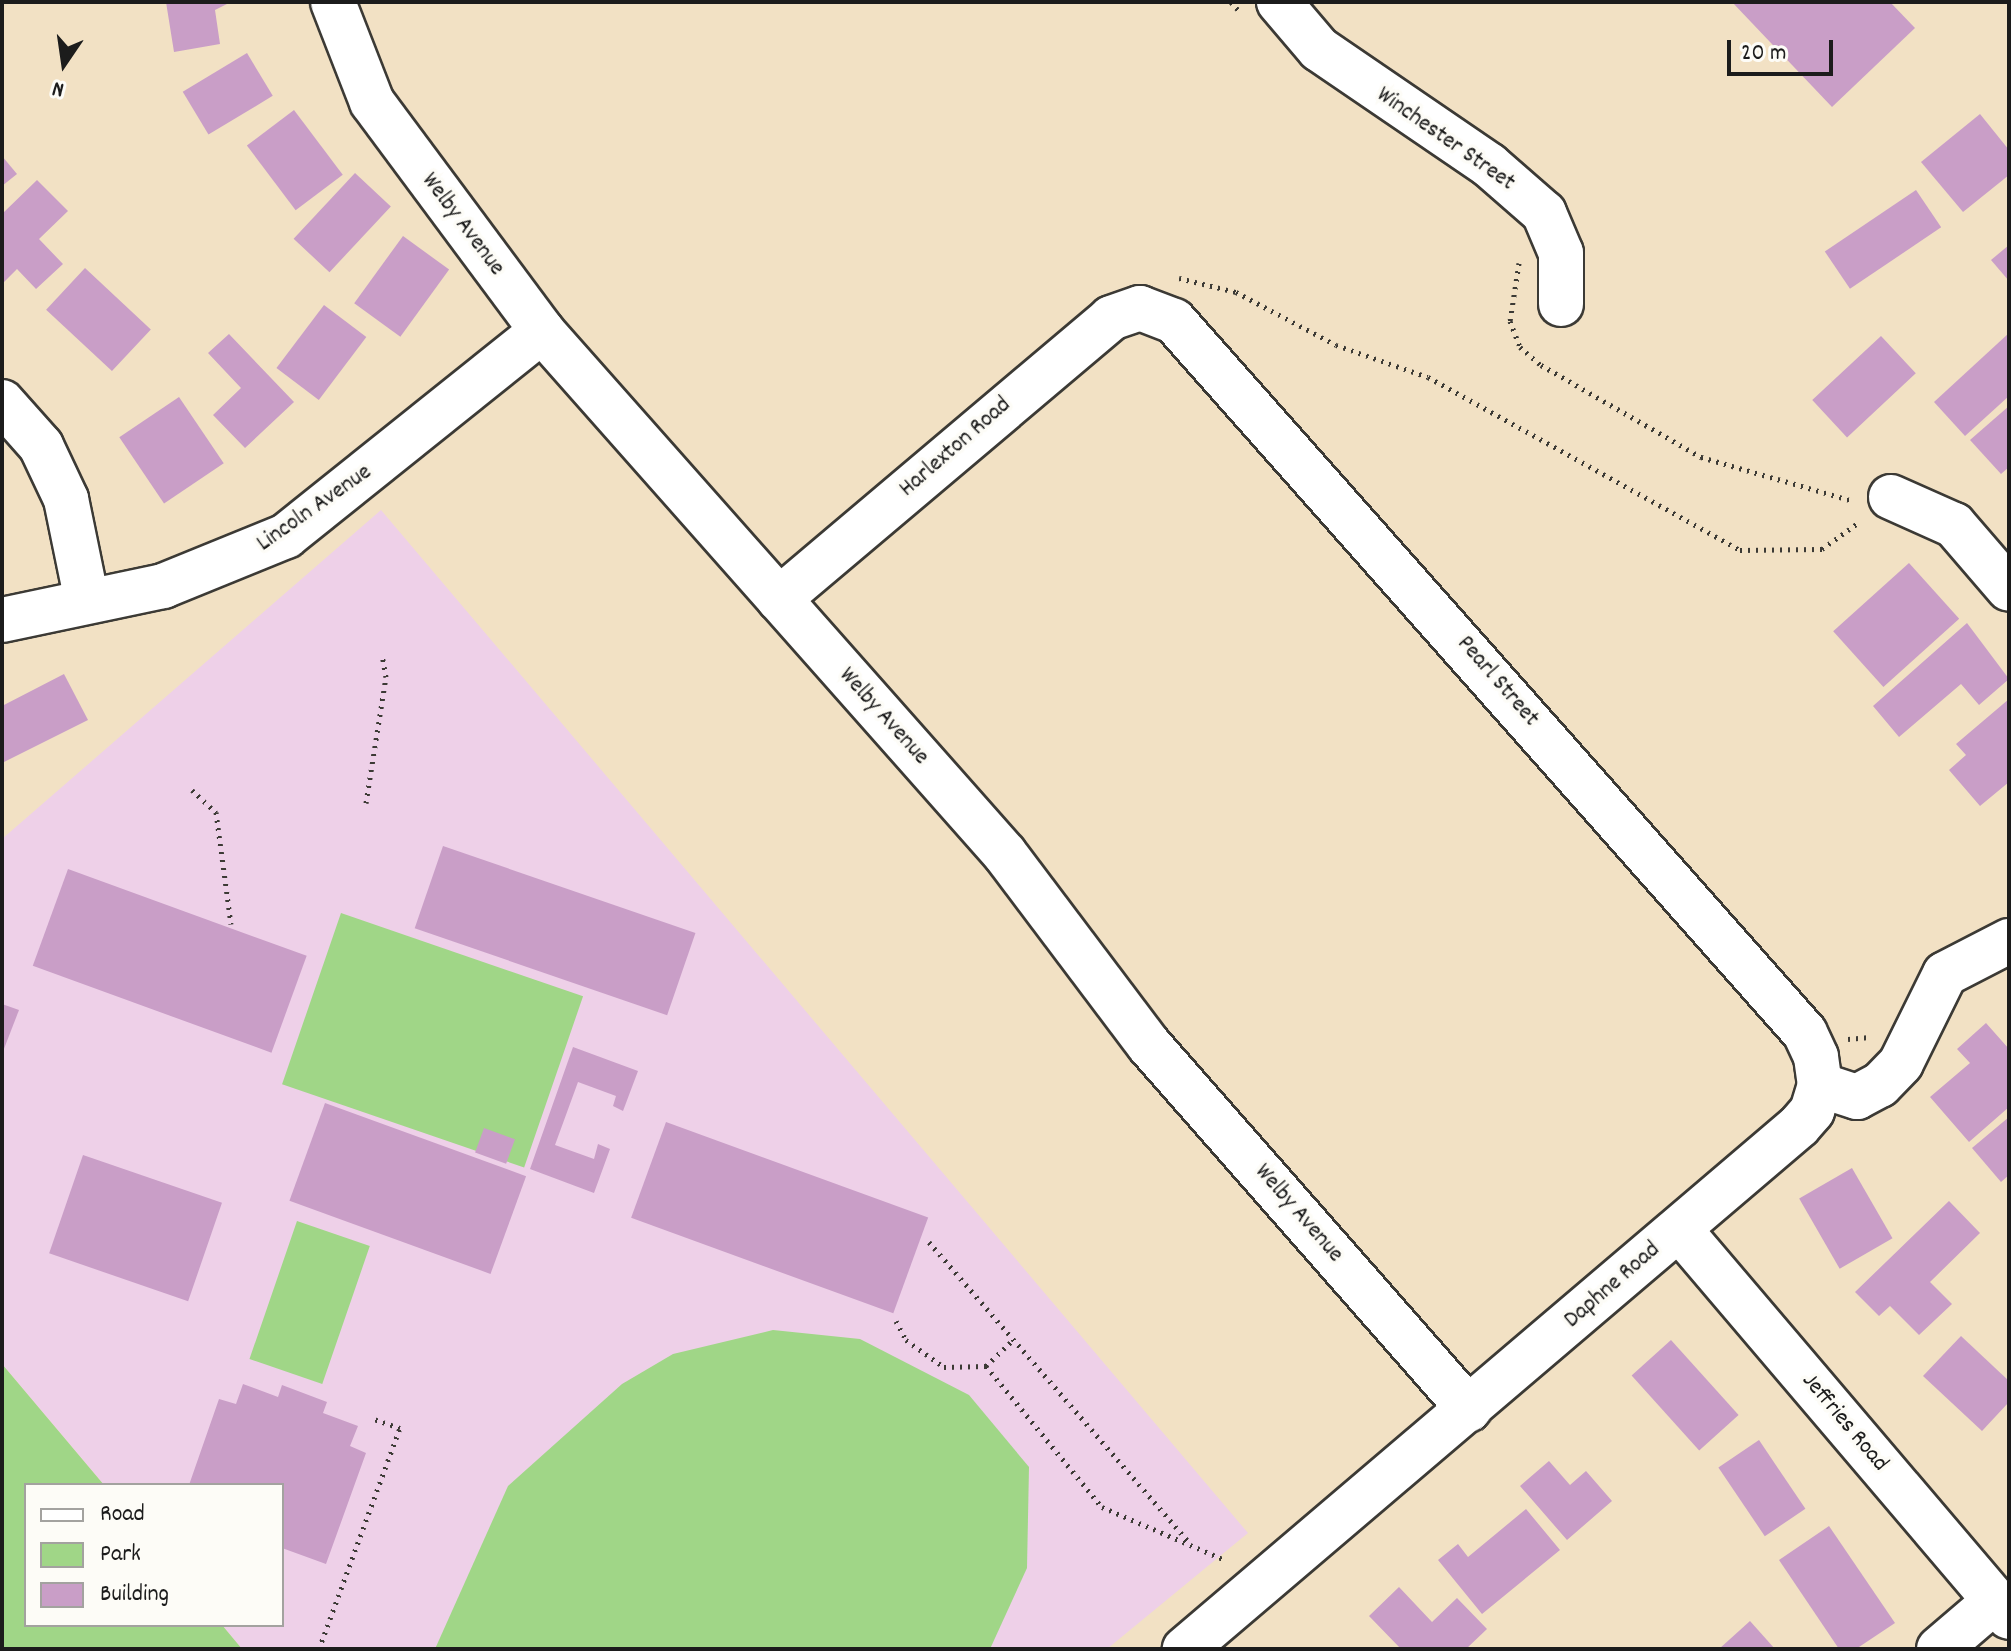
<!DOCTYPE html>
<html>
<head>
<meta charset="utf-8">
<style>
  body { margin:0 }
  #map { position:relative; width:2011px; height:1651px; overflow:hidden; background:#f2e1c4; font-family:Dekko,sans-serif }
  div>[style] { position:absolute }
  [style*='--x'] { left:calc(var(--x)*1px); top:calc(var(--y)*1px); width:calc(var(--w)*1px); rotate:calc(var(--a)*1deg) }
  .built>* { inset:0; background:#eed0e8 }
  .green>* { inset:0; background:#a0d687; transform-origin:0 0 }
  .building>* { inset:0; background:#c99ec7; transform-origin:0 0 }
  .path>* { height:5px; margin-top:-2.5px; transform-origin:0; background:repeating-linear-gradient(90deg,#3c3a35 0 2px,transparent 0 8px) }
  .roads { filter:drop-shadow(2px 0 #3c3a35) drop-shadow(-2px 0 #3c3a35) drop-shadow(0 2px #3c3a35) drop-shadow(0 -2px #3c3a35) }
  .minor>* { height:44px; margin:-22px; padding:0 22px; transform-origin:22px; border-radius:22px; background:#fff }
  span { translate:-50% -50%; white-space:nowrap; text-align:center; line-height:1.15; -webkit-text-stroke:7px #fdfcf7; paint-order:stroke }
  .street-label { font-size:24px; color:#1c1c1c }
  .frame { position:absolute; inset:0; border:4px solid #1c1c1c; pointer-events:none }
  .legend { position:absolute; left:24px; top:1483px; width:260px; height:144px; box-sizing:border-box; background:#fdfcf7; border:2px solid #a3a29f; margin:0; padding:10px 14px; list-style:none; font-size:24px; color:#1c1c1c }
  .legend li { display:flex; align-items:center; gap:16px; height:40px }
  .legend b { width:40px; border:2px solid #a3a29f }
  .north { position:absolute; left:24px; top:24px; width:80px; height:80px; -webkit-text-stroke:6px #fdfcf7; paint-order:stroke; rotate:193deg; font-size:22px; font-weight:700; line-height:32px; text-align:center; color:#1c1c1c }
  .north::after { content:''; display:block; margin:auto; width:28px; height:36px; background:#1c1c1c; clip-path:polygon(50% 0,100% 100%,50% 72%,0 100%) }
  .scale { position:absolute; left:1727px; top:40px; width:106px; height:36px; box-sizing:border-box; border:4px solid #1c1c1c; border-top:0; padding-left:10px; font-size:24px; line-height:28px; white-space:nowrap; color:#1c1c1c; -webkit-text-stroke:6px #fdfcf7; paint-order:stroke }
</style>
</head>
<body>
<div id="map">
  <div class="built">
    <i style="clip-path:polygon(381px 510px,1248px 1533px,1107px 1649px,242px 1649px,222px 1625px,282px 1625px,282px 1485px,104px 1485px,2px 1364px,2px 839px)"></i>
  </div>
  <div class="green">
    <i style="left:341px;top:913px;width:256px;height:181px;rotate:19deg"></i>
    <i style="left:297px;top:1221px;width:77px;height:146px;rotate:19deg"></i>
    <i style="clip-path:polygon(773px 1330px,860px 1339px,969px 1395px,1029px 1467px,1027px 1568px,990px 1649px,435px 1649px,508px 1486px,622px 1384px,673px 1354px)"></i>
    <i style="clip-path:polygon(2px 1364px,104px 1485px,26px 1485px,26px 1625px,222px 1625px,242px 1649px,2px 1649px)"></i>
  </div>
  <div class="building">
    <i style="clip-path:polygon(166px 2px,231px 2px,215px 10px,220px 44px,174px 52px)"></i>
    <i style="clip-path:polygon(1732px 2px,1890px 2px,1915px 28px,1832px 107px)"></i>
    <i style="left:247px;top:53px;width:50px;height:75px;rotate:59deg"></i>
    <i style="left:294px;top:110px;width:81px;height:59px;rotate:53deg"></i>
    <i style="clip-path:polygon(1980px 114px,2009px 150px,2009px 175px,1963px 212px,1921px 162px)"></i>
    <i style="clip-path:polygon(2px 156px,17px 174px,2px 186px)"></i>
    <i style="left:355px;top:173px;width:49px;height:90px;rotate:43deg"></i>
    <i style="clip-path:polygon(37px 180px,68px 211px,39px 239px,63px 264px,36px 289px,17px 269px,2px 284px,2px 214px)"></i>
    <i style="left:1916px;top:190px;width:45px;height:110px;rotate:56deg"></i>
    <i style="left:403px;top:236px;width:57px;height:83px;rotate:36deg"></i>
    <i style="clip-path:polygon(2009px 245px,2009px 281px,1991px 260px)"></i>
    <i style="left:85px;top:268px;width:90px;height:57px;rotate:43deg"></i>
    <i style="left:324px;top:305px;width:53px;height:79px;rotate:37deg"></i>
    <i style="clip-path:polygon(2009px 333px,2009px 396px,1965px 436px,1934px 402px)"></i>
    <i style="clip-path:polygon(229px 334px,294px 402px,245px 448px,213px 415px,241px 388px,208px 353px)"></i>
    <i style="left:1881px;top:336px;width:51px;height:94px;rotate:47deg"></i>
    <i style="left:179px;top:397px;width:80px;height:72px;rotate:56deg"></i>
    <i style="clip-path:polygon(2009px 406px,2009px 467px,2001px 474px,1970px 440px)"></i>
    <i style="left:1909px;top:563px;width:75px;height:102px;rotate:48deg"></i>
    <i style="clip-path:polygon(1967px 623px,2009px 679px,1979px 705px,1961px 684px,1899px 737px,1873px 706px)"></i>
    <i style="clip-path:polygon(64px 674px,88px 720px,2px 763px,2px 706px)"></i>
    <i style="clip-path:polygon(2009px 699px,2009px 782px,1980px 806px,1949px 770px,1966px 755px,1956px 744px)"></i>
    <i style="left:443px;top:846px;width:267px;height:87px;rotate:19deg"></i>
    <i style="left:68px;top:869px;width:254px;height:103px;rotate:20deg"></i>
    <i style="clip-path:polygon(2px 1004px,19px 1010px,2px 1054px)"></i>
    <i style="clip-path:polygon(1986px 1023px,2009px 1049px,2009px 1107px,1969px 1142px,1930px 1097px,1970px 1063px,1957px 1049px)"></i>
    <i style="clip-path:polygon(573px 1047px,638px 1071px,623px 1111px,613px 1106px,616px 1096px,578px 1082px,555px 1145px,594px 1159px,598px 1144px,610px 1149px,594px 1193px,530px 1169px)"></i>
    <i style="left:325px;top:1103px;width:214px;height:104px;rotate:20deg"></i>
    <i style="clip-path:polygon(2009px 1117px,2009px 1175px,2001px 1182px,1972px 1148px)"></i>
    <i style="left:666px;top:1122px;width:279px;height:102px;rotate:20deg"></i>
    <i style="left:484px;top:1128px;width:33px;height:26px;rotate:20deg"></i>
    <i style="left:83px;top:1155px;width:147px;height:104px;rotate:19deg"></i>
    <i style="left:1852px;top:1168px;width:81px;height:61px;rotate:60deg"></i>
    <i style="clip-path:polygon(1949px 1201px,1980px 1233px,1930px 1282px,1952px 1304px,1919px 1335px,1890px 1306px,1879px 1316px,1855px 1292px)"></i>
    <i style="clip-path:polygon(1961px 1336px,2009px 1381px,2009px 1402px,1982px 1431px,1923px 1376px)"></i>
    <i style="left:1671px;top:1340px;width:101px;height:53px;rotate:48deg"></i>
    <i style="clip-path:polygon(243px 1384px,278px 1397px,282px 1385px,327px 1402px,323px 1413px,358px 1426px,350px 1446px,366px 1453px,326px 1564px,282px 1548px,282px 1485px,189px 1485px,219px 1399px,236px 1404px)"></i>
    <i style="left:1759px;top:1440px;width:83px;height:49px;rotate:56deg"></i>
    <i style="clip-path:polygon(1549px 1461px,1570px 1485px,1586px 1471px,1612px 1501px,1567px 1540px,1520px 1486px)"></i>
    <i style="clip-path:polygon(1526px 1509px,1560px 1550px,1482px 1614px,1438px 1560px,1458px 1544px,1468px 1557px)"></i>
    <i style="clip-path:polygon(1829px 1526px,1895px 1623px,1856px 1649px,1839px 1649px,1779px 1560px)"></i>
    <i style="clip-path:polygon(1399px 1587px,1432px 1622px,1457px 1598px,1487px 1629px,1466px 1649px,1401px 1649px,1369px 1616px)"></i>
    <i style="clip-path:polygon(1750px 1621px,1775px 1649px,1719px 1649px)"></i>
  </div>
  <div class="path">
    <i style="--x:1231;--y:2;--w:13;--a:48"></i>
    <i style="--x:1519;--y:263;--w:59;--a:98.8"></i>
    <i style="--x:1510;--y:321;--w:28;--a:69"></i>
    <i style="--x:1520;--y:347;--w:28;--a:41"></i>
    <i style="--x:1541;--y:365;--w:185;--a:29.9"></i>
    <i style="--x:1701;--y:457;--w:158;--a:16.1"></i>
    <i style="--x:1179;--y:278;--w:59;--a:13.8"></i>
    <i style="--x:1236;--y:292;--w:113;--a:27.9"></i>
    <i style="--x:1336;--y:345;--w:97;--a:19.2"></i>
    <i style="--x:1428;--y:377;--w:357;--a:29"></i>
    <i style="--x:1740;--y:550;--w:82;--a:-0.7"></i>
    <i style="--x:1822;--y:549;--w:46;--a:-36.1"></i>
    <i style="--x:192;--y:790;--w:33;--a:43"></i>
    <i style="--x:216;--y:812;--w:113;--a:82.4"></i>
    <i style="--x:366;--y:803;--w:128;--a:-81"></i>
    <i style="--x:386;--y:677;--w:23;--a:-100"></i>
    <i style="--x:1848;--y:1039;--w:22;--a:-5"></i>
    <i style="--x:929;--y:1242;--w:398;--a:49.1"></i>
    <i style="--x:896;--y:1321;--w:21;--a:62"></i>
    <i style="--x:906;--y:1340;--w:47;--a:35.4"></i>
    <i style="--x:944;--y:1367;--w:42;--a:-1.4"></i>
    <i style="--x:986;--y:1366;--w:183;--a:50.6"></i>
    <i style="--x:1102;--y:1507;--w:134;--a:23.3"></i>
    <i style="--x:986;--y:1366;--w:37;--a:-44"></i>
    <i style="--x:319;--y:1649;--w:235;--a:-69.9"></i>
    <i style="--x:400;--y:1428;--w:28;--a:-161"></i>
  </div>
  <div class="roads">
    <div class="minor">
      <i style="--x:333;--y:2;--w:107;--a:68.7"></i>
      <i style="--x:372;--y:102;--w:285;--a:53.4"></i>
      <i style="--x:542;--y:331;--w:698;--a:48.48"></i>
      <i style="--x:1005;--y:854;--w:239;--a:53"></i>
      <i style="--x:1149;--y:1045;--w:485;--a:48.7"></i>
      <i style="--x:1279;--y:2;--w:62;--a:49.6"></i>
      <i style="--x:1319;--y:49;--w:206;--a:34.3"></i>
      <i style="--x:1489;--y:165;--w:73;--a:41.1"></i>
      <i style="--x:1544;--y:213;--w:43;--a:67"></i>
      <i style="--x:1561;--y:253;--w:51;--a:90"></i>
      <i style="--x:2;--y:402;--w:59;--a:48.4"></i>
      <i style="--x:41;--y:446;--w:59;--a:64.7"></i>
      <i style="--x:66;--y:499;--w:104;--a:78.4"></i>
      <i style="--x:1891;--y:497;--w:69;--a:24"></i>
      <i style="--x:1954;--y:525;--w:84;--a:49.3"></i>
      <i style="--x:779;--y:599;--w:435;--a:-40.2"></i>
      <i style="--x:1111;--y:318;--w:31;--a:-19"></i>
      <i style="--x:1140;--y:308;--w:36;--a:21"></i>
      <i style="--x:1174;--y:321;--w:951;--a:48.45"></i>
      <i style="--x:1805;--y:1033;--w:26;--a:65"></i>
      <i style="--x:1816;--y:1057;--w:28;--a:82"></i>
      <i style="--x:1820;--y:1085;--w:27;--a:107"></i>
      <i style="--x:1812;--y:1111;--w:20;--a:131"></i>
      <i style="--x:1799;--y:1126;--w:807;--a:139.58"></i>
      <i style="--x:2;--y:620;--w:165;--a:-11.9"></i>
      <i style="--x:163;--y:586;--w:133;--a:-22.1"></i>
      <i style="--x:286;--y:536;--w:328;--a:-38.7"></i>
      <i style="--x:1820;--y:1085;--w:39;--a:18"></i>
      <i style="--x:1857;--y:1097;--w:26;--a:-28"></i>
      <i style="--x:1880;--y:1085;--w:30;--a:-46"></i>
      <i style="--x:1901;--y:1063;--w:99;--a:-63.7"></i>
      <i style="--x:1945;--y:974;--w:72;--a:-27.3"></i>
      <i style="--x:1679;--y:1229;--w:509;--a:49.62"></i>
      <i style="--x:1939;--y:1649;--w:74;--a:-40.6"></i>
    </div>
  </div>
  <div class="street-label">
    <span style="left:1445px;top:140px;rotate:35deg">Winchester Street</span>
    <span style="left:462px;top:225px;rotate:53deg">Welby Avenue</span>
    <span style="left:956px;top:448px;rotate:-41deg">Harlexton Road</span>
    <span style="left:315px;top:509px;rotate:-35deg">Lincoln Avenue</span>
    <span style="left:1497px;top:682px;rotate:49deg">Pearl Street</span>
    <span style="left:883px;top:717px;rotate:48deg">Welby Avenue</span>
    <span style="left:1298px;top:1214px;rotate:49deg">Welby Avenue</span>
    <span style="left:1613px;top:1286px;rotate:-41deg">Daphne Road</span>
    <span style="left:1844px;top:1423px;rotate:50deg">Jeffries Road</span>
  </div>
  <div class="frame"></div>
  <ul class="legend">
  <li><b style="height:10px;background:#fff"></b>Road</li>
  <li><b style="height:22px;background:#a0d687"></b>Park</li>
  <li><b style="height:22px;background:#c99ec7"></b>Building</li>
  </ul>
  <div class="north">N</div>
  <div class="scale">20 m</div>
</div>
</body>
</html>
